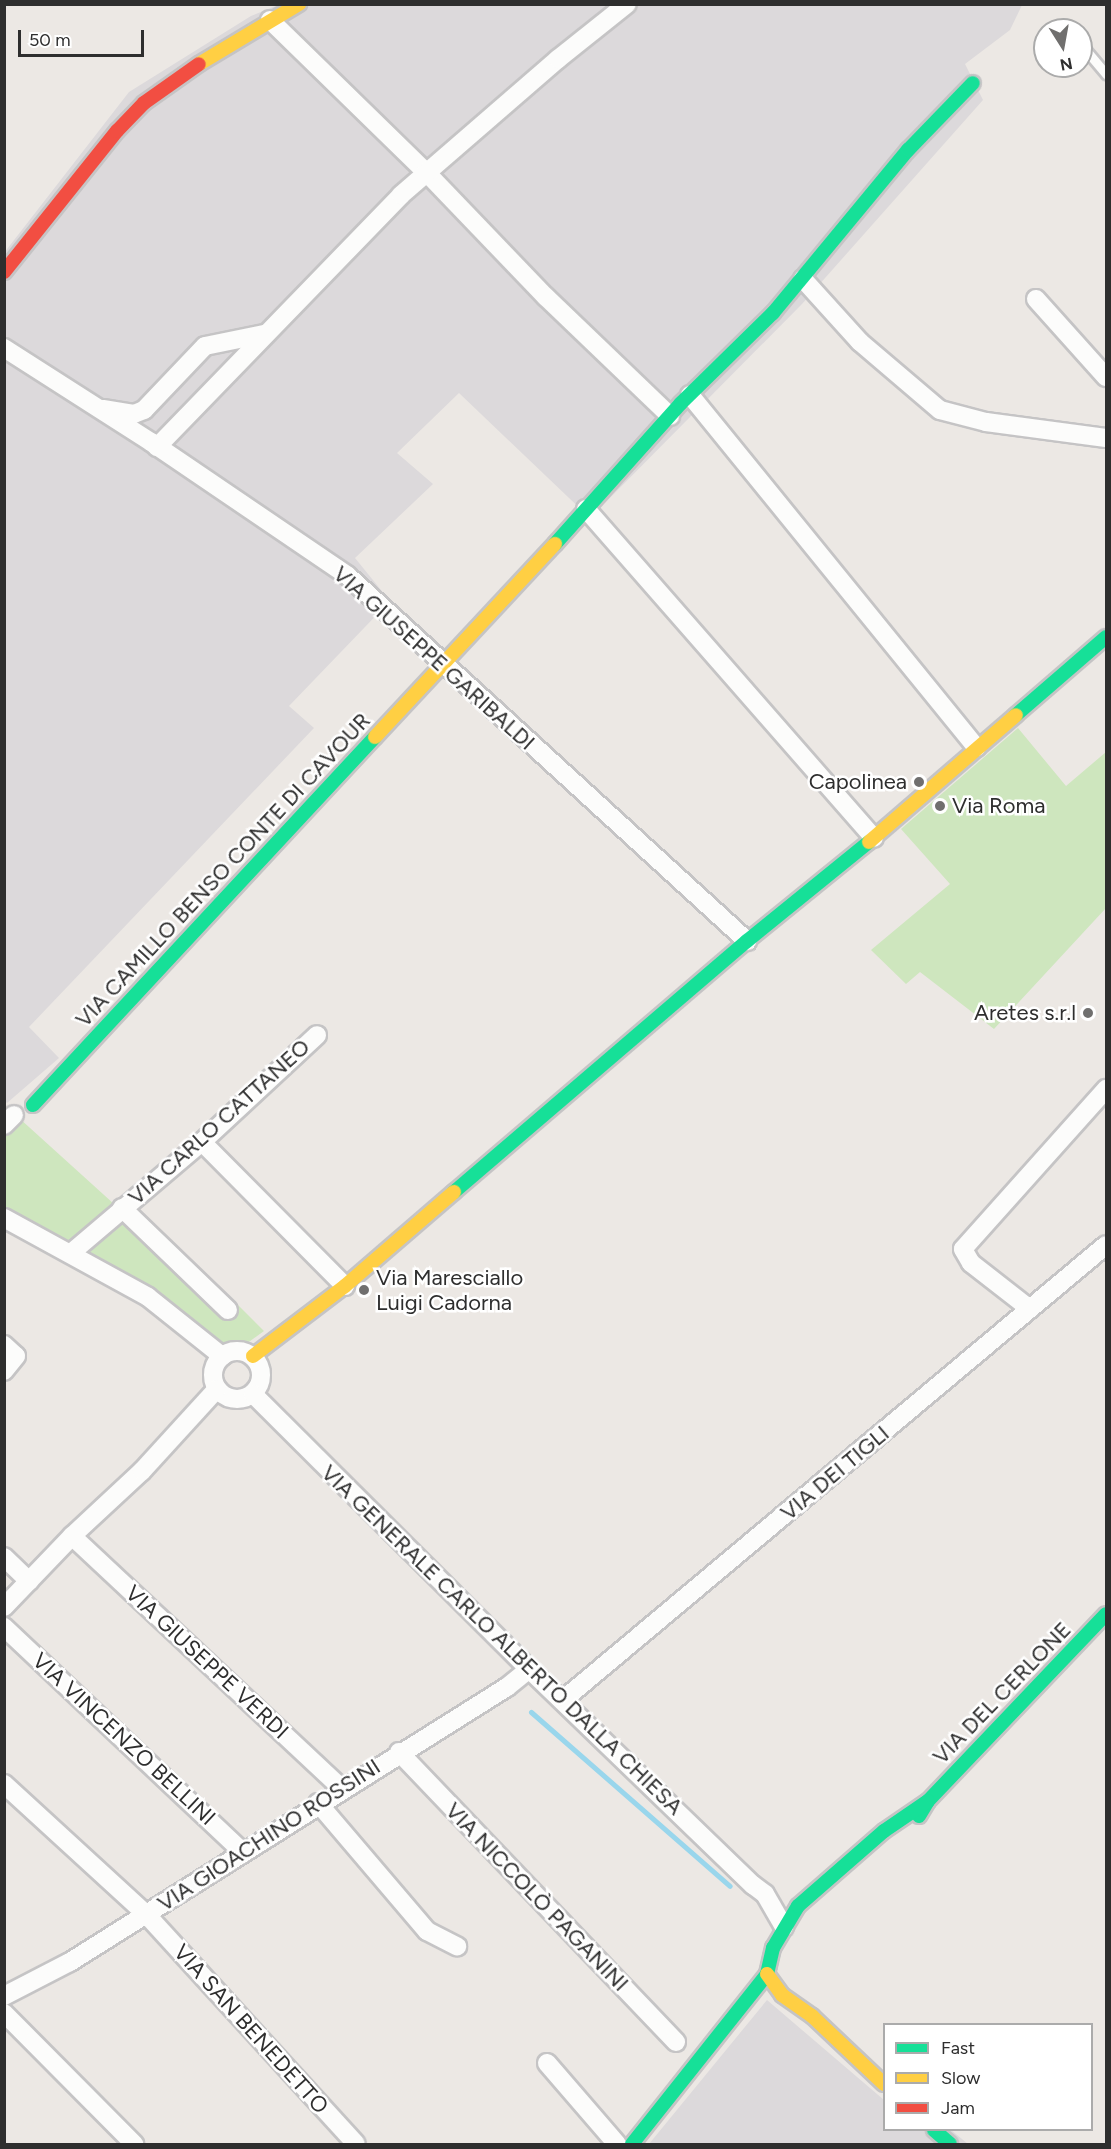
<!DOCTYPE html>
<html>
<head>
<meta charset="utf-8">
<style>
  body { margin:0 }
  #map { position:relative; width:1111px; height:2149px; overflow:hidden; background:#ece8e4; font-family:Figtree,sans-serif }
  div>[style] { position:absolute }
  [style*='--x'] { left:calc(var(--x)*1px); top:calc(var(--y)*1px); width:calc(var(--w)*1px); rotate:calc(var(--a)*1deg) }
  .industrial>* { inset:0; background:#dcd9db }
  .green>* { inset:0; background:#cee6be }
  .stream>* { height:5px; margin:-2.5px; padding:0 2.5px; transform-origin:2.5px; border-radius:2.5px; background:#99d6ec }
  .roads { filter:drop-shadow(2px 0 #c5c4c5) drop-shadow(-2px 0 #c5c4c5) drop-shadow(0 2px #c5c4c5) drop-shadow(0 -2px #c5c4c5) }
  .lane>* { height:9px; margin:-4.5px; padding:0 4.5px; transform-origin:4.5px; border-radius:4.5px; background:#fcfcfb }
  .street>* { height:18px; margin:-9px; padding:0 9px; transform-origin:9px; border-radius:9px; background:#fcfcfb }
  .street>.ring { margin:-9px; padding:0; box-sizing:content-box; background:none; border:18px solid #fcfcfb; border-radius:50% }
  .fast>* { height:14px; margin:-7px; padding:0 7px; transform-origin:7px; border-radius:7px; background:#16e098 }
  .slow>* { height:14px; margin:-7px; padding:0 7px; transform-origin:7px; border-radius:7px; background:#ffcf43 }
  .jam>* { height:14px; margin:-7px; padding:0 7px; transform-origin:7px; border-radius:7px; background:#f24e42 }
  .dots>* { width:16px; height:16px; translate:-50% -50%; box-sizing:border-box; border:3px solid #fff; border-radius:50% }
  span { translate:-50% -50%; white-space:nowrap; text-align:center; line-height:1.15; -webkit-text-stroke:5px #fff; paint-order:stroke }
  .street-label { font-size:22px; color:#2e2e2e }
  .poi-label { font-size:22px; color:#2e2e2e }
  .right { translate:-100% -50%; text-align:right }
  .left { translate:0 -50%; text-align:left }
  .frame { position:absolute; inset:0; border:6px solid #2e2e2e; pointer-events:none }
  .legend { position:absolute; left:883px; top:2023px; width:210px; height:108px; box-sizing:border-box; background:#fff; border:2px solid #ababab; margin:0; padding:8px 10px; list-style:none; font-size:18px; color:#2e2e2e }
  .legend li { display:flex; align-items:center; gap:12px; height:30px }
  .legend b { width:30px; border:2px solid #ababab }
  .north { position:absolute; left:1033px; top:18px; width:60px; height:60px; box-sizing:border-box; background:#fff; border:2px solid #ababab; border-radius:50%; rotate:169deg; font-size:16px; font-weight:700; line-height:24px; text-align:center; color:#2e2e2e }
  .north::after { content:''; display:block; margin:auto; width:21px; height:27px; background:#706f6e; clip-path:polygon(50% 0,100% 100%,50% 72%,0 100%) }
  .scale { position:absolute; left:18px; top:30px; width:126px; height:27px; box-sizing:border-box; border:3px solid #2e2e2e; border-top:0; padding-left:8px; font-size:18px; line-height:21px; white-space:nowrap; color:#2e2e2e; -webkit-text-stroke:4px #fff; paint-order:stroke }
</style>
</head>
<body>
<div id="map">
  <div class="industrial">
    <i style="clip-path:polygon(278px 5px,1022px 5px,1010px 30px,965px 64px,983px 100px,802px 304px,590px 518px,459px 393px,397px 453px,433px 484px,355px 558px,390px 601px,289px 706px,314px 728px,29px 1027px,59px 1058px,7px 1103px,4px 1100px,4px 253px,129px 92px,251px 16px)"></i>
    <i style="clip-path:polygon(767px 2000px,884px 2100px,884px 2130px,951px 2130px,968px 2144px,649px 2144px)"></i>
  </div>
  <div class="green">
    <i style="clip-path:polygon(1018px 728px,1066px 786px,1106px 752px,1106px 908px,994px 1029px,920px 972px,906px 984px,871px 950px,950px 884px,901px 829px)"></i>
    <i style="clip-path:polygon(19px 1118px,114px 1204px,109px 1208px,225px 1316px,238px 1305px,264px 1331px,246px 1344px,227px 1345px,208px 1337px,5px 1210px,5px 1133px)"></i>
  </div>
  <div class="stream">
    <i style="--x:531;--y:1712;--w:264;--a:41.2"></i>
  </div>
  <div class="roads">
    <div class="lane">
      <i style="--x:1085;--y:49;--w:33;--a:50"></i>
    </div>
    <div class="street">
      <i style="--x:270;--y:20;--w:218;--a:44.3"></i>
      <i style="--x:426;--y:172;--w:173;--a:46.2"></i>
      <i style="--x:546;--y:297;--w:172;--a:43.8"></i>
      <i style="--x:803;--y:279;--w:85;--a:47.9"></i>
      <i style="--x:860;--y:342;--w:105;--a:40.4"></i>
      <i style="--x:940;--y:410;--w:48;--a:14.6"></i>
      <i style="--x:986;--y:422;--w:121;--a:7.6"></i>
      <i style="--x:1036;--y:299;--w:105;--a:48.1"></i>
      <i style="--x:4;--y:348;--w:174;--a:32.6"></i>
      <i style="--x:151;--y:442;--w:238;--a:34.2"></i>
      <i style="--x:348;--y:576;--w:541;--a:42.45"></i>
      <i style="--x:690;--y:395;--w:454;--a:50.9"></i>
      <i style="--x:103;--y:409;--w:31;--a:9"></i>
      <i style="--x:134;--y:414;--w:11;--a:-22"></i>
      <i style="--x:144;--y:410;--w:88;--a:-46.4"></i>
      <i style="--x:205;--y:346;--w:60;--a:-11.5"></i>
      <i style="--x:157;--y:447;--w:351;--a:-45.9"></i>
      <i style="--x:401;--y:195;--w:208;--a:-40.9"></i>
      <i style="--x:558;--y:59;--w:88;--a:-38.6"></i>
      <i style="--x:586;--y:509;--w:437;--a:48.8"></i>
      <i style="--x:4;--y:1125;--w:14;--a:-45"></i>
      <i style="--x:202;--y:1142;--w:203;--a:45.2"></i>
      <i style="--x:122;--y:1208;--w:147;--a:43.9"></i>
      <i style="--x:4;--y:1218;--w:164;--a:28.7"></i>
      <i style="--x:148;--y:1297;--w:95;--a:38.6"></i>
      <i style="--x:71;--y:1253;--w:172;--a:-40.3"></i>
      <i style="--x:202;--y:1142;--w:157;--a:-42.9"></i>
      <i style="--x:1030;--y:1309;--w:75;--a:-142.1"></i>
      <i style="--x:971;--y:1263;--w:16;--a:-120"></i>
      <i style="--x:963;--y:1249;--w:215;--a:-48.2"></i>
      <i style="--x:4;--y:1345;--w:16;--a:43"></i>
      <i style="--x:16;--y:1356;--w:19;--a:129"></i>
      <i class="ring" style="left:213px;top:1351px;width:30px;height:30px"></i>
      <i style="--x:253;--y:1394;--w:390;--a:44.9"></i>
      <i style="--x:529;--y:1669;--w:311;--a:44"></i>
      <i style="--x:753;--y:1885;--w:15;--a:37"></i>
      <i style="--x:765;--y:1894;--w:38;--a:60"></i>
      <i style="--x:72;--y:1536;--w:370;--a:43.1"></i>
      <i style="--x:4;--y:1557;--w:35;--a:44"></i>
      <i style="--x:4;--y:1607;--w:98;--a:-46.2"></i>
      <i style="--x:72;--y:1536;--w:96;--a:-42.9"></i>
      <i style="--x:142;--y:1471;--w:111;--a:-47.6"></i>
      <i style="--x:4;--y:1627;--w:328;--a:43.3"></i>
      <i style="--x:563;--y:1700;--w:708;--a:-39.96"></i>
      <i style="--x:399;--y:1752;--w:401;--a:46.3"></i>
      <i style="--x:4;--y:1784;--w:193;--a:42.5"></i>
      <i style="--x:146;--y:1914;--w:311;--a:47.6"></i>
      <i style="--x:318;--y:1803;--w:168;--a:49.6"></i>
      <i style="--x:427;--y:1931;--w:34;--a:27"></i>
      <i style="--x:4;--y:1996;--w:74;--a:-27.3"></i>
      <i style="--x:70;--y:1962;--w:516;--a:-32.18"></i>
      <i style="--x:507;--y:1687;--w:28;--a:-39"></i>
      <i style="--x:4;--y:2013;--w:185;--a:45.2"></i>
      <i style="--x:547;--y:2063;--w:107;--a:49.2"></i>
    </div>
    <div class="fast">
      <i style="--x:555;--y:544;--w:189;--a:-48.2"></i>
      <i style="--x:681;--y:403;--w:129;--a:-44.4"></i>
      <i style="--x:773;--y:313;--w:212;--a:-50.4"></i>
      <i style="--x:908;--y:150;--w:93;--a:-45.9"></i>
      <i style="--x:1016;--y:715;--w:119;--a:-40.9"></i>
      <i style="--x:33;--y:1105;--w:502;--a:-47.1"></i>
      <i style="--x:454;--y:1192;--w:386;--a:-40.6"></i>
      <i style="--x:747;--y:941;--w:157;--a:-39.1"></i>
      <i style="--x:919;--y:1816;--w:17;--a:-59"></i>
      <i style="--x:928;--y:1801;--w:258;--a:-46.4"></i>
      <i style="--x:934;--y:2130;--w:21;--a:41"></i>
      <i style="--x:632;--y:2144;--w:217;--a:-51.5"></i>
      <i style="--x:767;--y:1974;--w:27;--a:-77"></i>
      <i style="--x:773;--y:1948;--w:49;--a:-59.2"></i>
      <i style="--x:798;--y:1906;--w:114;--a:-41.1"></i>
      <i style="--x:884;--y:1831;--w:53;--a:-34.3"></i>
    </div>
    <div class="slow">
      <i style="--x:199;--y:64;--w:117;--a:-31"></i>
      <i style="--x:375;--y:737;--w:264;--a:-47"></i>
      <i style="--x:869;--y:842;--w:194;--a:-40.8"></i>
      <i style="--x:253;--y:1356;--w:116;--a:-37.3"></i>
      <i style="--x:345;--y:1286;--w:144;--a:-40.8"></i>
      <i style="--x:767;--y:1974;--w:26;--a:54"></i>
      <i style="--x:782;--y:1995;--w:37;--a:35"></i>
      <i style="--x:812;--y:2016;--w:99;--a:43.4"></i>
    </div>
    <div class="jam">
      <i style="--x:4;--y:272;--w:181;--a:-51.3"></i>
      <i style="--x:117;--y:131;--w:39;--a:-46"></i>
      <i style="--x:144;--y:103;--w:67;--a:-35.3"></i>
    </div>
  </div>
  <div class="dots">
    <i style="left:919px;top:782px;background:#706f6e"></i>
    <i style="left:940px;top:806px;background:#706f6e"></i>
    <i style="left:1088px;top:1013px;background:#706f6e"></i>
    <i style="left:364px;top:1290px;background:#706f6e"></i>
  </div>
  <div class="street-label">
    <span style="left:434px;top:658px;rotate:42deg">VIA GIUSEPPE GARIBALDI</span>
    <span style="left:223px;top:870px;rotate:-47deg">VIA CAMILLO BENSO CONTE DI CAVOUR</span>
    <span style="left:219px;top:1122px;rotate:-42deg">VIA CARLO CATTANEO</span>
    <span style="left:835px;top:1473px;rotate:-40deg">VIA DEI TIGLI</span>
    <span style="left:502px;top:1640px;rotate:44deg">VIA GENERALE CARLO ALBERTO DALLA CHIESA</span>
    <span style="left:207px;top:1662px;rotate:43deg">VIA GIUSEPPE VERDI</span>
    <span style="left:1002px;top:1693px;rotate:-46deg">VIA DEL CERLONE</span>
    <span style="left:124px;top:1739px;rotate:43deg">VIA VINCENZO BELLINI</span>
    <span style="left:269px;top:1835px;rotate:-33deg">VIA GIOACHINO ROSSINI</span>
    <span style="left:537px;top:1897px;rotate:46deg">VIA NICCOLÒ PAGANINI</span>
    <span style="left:251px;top:2029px;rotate:48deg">VIA SAN BENEDETTO</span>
  </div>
  <div class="poi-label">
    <span class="right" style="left:907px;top:782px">Capolinea</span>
    <span class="left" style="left:952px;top:806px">Via Roma</span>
    <span class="right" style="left:1076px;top:1013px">Aretes s.r.l</span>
    <span class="left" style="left:376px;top:1290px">Via Maresciallo<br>Luigi Cadorna</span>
  </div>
  <div class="frame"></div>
  <ul class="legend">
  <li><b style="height:8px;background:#16e098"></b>Fast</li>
  <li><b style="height:8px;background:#ffcf43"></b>Slow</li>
  <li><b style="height:8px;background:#f24e42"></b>Jam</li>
  </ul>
  <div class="north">N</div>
  <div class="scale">50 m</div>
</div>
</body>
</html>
